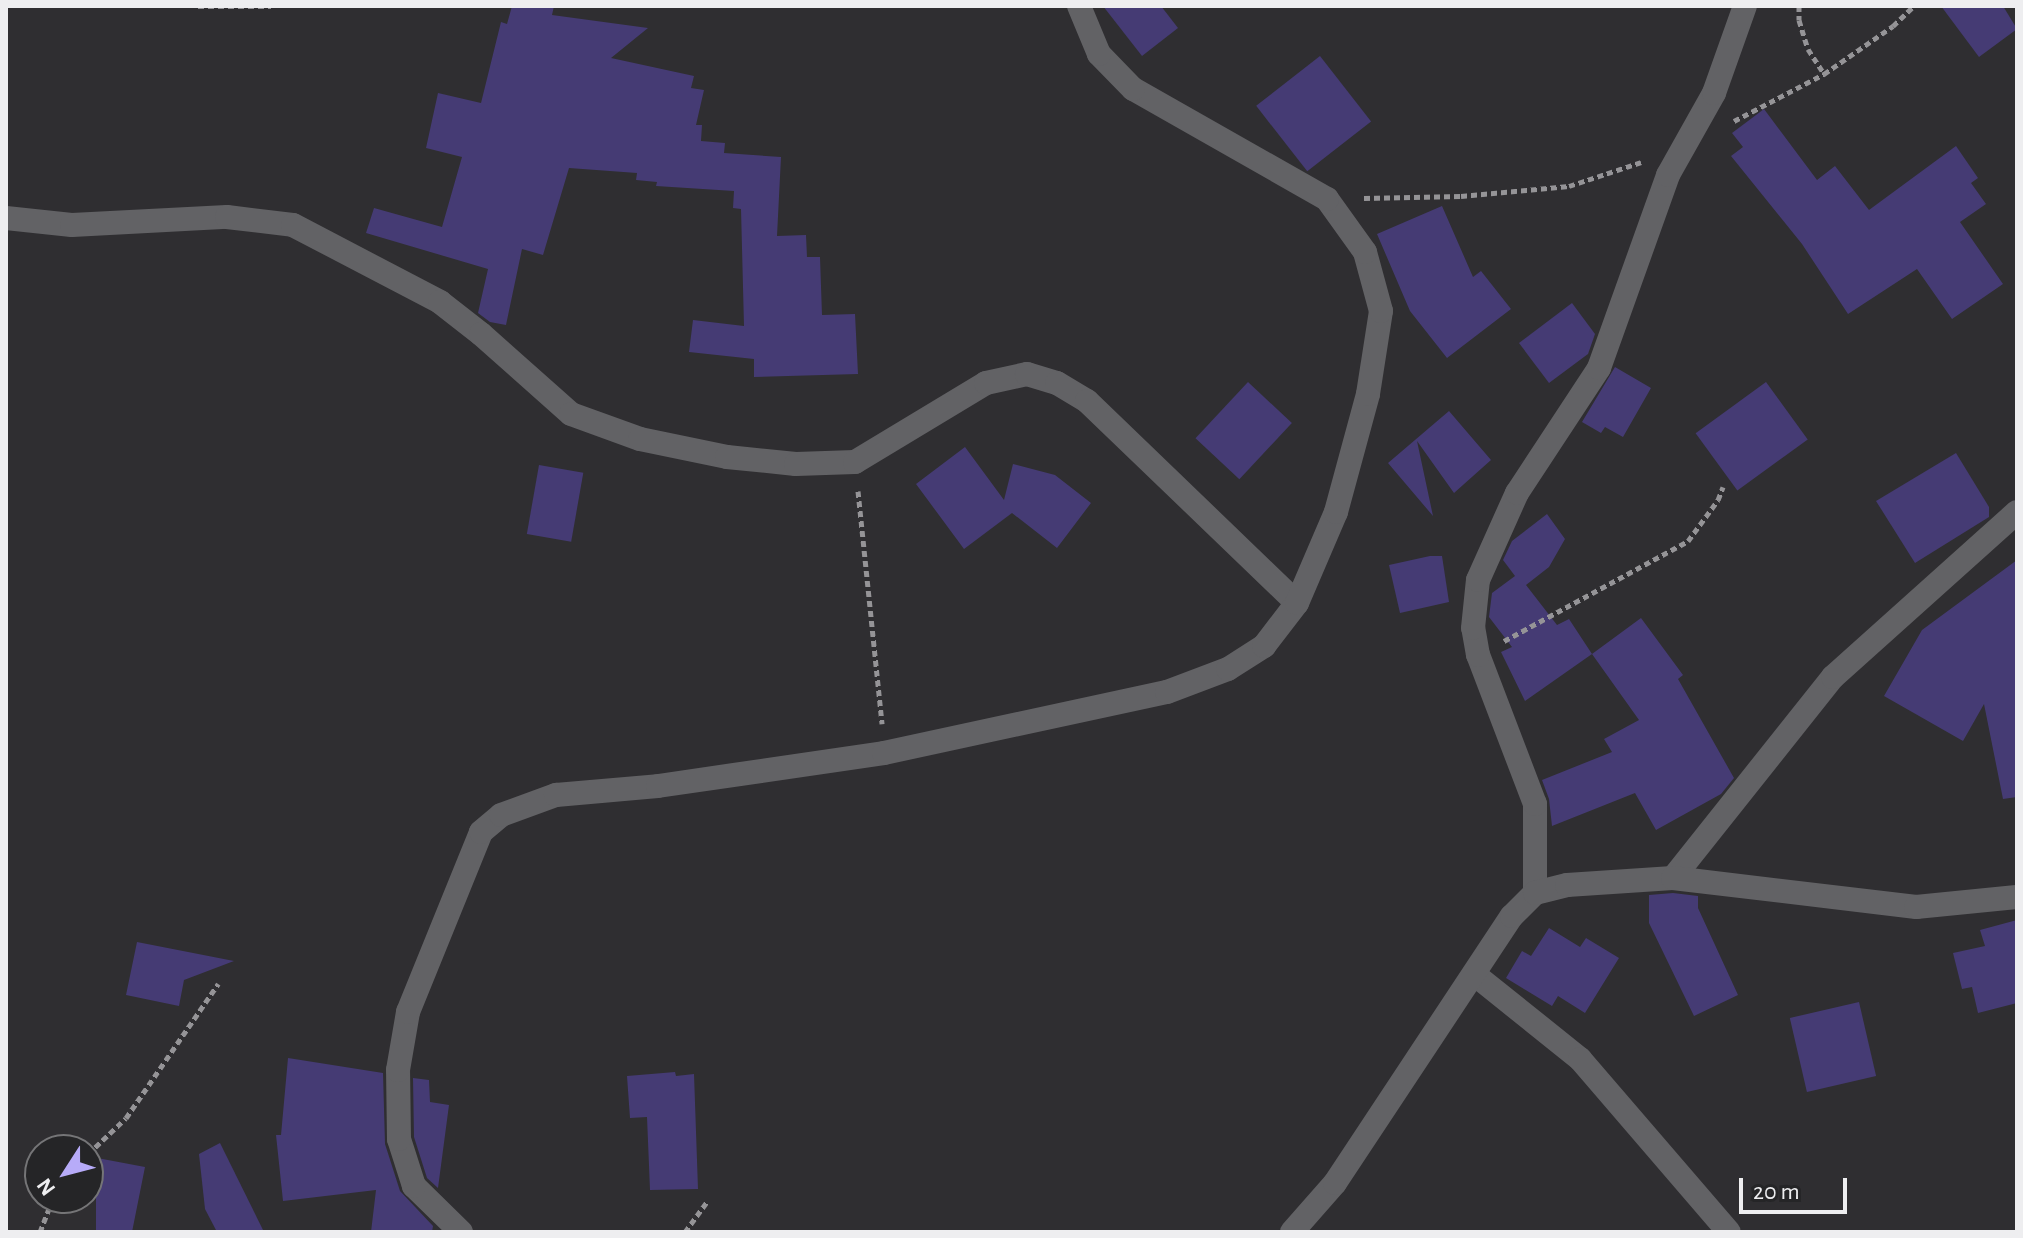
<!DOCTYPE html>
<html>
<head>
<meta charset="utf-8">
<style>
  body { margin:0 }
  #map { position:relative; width:2023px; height:1238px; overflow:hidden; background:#2f2e31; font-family:"Alegreya Sans",sans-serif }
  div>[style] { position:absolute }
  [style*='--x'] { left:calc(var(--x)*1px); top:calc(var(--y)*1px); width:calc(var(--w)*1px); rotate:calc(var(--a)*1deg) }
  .building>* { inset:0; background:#453b74; transform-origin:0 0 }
  .path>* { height:5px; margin-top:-2.5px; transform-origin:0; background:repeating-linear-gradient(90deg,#959497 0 6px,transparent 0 10px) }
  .minor>* { height:24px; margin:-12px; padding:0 12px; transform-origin:12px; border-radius:12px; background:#626265 }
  span { translate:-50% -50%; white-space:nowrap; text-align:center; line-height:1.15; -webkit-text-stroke:6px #252527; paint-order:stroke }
  .frame { position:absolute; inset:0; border:8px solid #eeeef0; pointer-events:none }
  .north { position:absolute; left:24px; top:1134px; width:80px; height:80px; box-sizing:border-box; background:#252527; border:2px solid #757577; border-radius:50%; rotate:234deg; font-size:22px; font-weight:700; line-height:32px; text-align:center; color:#eeeef0 }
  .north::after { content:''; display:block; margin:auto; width:28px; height:36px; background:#b7abf8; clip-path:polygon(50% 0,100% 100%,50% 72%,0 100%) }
  .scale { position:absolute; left:1739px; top:1178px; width:108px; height:36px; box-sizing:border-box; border:4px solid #eeeef0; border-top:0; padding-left:10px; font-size:24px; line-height:28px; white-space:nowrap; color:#eeeef0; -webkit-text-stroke:6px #252527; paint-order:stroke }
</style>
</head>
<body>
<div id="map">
  <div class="building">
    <i style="clip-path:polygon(512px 6px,554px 6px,552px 15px,648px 28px,611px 58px,694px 76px,691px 88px,704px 90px,696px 125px,702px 125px,701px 141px,725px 143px,724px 153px,781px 157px,777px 236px,806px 235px,807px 257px,820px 257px,822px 315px,855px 314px,858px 374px,754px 377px,754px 359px,689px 352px,693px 320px,744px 326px,741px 209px,733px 208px,734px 191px,656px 186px,657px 182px,636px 180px,637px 173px,569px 168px,543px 255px,522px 249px,506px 325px,490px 322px,478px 313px,488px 269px,366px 233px,374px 208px,442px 227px,462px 157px,426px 148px,438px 93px,481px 103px,501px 22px,507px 24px)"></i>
    <i style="clip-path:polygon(1103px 6px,1161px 6px,1178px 28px,1142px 56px)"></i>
    <i style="clip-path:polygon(1941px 6px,2003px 6px,2017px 29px,1979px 57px)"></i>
    <i style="left:1320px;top:56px;width:83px;height:81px;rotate:52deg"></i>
    <i style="clip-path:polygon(1764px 109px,1817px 180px,1835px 166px,1869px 210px,1956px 146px,1978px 178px,1971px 183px,1986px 204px,1960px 222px,2003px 284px,1952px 319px,1917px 269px,1848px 314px,1802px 244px,1731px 156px,1743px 147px,1732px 133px)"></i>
    <i style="clip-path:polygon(1442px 206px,1473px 277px,1481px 271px,1511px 309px,1447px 358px,1410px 311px,1377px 234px)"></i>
    <i style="clip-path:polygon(1572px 303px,1595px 334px,1588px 354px,1549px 383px,1519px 343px)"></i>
    <i style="clip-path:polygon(1615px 367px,1651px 388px,1623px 437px,1605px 427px,1601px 433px,1582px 422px)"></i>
    <i style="left:1248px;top:382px;width:60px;height:77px;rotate:43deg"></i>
    <i style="left:1766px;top:382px;width:71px;height:87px;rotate:54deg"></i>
    <i style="clip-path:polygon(1449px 411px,1491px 460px,1454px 493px,1417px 441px,1433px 516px,1388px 463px)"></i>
    <i style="clip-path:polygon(965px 447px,1004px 500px,1013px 464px,1055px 475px,1091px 503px,1057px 548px,1012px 513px,964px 549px,916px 484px)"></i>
    <i style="clip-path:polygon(1956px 453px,1989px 507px,1989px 517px,1915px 563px,1876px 501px)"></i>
    <i style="left:539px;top:465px;width:45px;height:70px;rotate:10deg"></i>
    <i style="clip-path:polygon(1547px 514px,1565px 539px,1549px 567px,1526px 585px,1557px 625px,1569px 619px,1592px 654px,1525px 701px,1501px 652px,1512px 647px,1489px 617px,1492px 593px,1515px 576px,1503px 560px,1512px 541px)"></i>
    <i style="clip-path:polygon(1430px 556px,1442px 556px,1449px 602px,1400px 613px,1389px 565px)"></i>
    <i style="clip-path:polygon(2017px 560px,2017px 797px,2003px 799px,1984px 704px,1963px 741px,1884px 696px,1922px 630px)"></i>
    <i style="clip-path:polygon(1641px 618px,1683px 675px,1678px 679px,1734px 778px,1721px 794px,1656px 830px,1635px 793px,1552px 826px,1549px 799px,1542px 780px,1612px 752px,1604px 739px,1639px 720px,1592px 654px)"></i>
    <i style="clip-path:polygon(1673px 893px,1698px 896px,1698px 908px,1738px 995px,1694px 1016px,1649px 923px,1649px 895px)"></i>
    <i style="clip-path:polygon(2017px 920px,2017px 1003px,1978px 1013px,1972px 987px,1962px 989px,1953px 953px,1985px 946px,1980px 930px)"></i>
    <i style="clip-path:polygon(1549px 928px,1580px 947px,1586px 938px,1619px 958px,1585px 1013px,1558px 996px,1552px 1006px,1506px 978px,1522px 951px,1531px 956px)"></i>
    <i style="clip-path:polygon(137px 942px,234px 961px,184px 980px,179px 1006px,126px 995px)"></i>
    <i style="left:1859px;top:1002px;width:76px;height:71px;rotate:77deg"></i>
    <i style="clip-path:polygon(288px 1058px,383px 1073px,385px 1144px,400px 1191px,433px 1226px,432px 1232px,371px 1232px,376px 1190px,283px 1201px,276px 1135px,281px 1135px)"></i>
    <i style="clip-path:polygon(675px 1072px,676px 1076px,694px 1074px,698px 1189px,650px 1190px,647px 1117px,630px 1118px,627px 1076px)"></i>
    <i style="clip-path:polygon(413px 1078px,429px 1080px,430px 1102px,449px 1105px,438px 1188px,427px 1178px,414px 1137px)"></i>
    <i style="clip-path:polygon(220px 1143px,264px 1232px,217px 1232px,205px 1209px,199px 1154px)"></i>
    <i style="clip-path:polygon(92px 1157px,145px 1167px,132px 1232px,96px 1232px,96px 1188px,88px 1187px)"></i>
  </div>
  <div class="path">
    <i style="--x:198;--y:6;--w:73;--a:0"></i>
    <i style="--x:1799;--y:6;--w:14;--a:90"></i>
    <i style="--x:1799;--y:20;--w:30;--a:73"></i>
    <i style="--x:1808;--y:49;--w:30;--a:57"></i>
    <i style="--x:1734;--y:121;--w:102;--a:-27.6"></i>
    <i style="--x:1824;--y:74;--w:84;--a:-34.8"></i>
    <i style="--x:1893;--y:26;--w:29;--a:-44"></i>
    <i style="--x:1364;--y:198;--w:97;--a:-1.2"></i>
    <i style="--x:1461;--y:196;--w:108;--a:-5.3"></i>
    <i style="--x:1569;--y:186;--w:76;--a:-18.4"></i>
    <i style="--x:858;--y:491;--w:234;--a:84.1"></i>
    <i style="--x:1504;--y:641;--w:209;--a:-28.5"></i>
    <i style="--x:1688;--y:541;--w:51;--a:-53.8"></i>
    <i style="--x:1718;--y:500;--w:14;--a:-69"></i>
    <i style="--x:88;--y:1154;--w:52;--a:-43.5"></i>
    <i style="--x:126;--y:1118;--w:163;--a:-55.5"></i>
    <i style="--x:40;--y:1232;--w:36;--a:-69"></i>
    <i style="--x:685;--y:1232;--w:39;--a:-54"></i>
  </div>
  <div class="minor">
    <i style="--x:6;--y:218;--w:66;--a:6.1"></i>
    <i style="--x:72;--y:225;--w:155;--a:-3"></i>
    <i style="--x:227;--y:217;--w:66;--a:6.9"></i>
    <i style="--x:293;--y:225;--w:166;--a:27.6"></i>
    <i style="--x:440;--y:302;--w:52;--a:38"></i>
    <i style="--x:481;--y:334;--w:120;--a:41.6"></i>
    <i style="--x:571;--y:414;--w:73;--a:19.9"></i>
    <i style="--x:640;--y:439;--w:89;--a:11.7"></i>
    <i style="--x:727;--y:457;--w:69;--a:5.8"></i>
    <i style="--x:796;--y:464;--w:59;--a:-1.9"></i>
    <i style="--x:855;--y:462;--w:153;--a:-31.1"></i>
    <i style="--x:986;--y:383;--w:42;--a:-12.4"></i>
    <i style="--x:1027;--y:374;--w:31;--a:17"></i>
    <i style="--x:1057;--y:383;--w:35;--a:31"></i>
    <i style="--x:1087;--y:401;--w:291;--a:43.9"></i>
    <i style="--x:1673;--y:878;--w:257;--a:-51.5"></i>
    <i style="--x:1833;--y:677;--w:247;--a:-41.9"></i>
    <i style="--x:1535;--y:893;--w:89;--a:-90"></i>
    <i style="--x:1535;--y:804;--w:160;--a:-110.9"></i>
    <i style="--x:1478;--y:655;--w:27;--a:-100"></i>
    <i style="--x:1473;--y:628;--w:48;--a:-84.1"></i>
    <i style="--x:1478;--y:580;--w:95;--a:-65.9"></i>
    <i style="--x:1517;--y:493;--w:149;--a:-56.7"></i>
    <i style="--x:1599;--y:368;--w:205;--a:-70.3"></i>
    <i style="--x:1668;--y:175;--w:94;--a:-60.7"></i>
    <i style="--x:1714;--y:93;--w:92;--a:-70.4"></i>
    <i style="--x:1474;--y:974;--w:136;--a:38.7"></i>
    <i style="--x:1580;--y:1059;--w:228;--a:49.3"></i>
    <i style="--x:461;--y:1232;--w:66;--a:-135.6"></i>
    <i style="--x:414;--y:1186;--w:49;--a:-107.7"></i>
    <i style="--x:399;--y:1139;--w:69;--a:-90.8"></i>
    <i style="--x:398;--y:1070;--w:59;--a:-80.2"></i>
    <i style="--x:408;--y:1012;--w:194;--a:-67.9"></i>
    <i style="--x:481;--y:832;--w:26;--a:-40"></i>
    <i style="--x:501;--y:815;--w:59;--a:-20"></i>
    <i style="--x:556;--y:795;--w:102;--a:-5"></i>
    <i style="--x:658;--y:786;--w:228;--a:-8.3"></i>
    <i style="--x:884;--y:753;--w:289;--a:-12.2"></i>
    <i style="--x:1167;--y:692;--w:65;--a:-20.7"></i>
    <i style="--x:1228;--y:669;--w:43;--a:-32.6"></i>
    <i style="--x:1264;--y:646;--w:54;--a:-52.5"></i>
    <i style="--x:1297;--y:603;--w:99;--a:-66.8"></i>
    <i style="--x:1336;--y:512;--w:122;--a:-74.8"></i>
    <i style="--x:1368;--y:394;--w:84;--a:-81.1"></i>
    <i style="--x:1381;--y:311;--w:61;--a:-105.2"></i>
    <i style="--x:1365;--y:252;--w:65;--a:-125.6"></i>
    <i style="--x:1327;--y:199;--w:223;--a:-150.4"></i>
    <i style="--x:1133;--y:89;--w:49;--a:-134.2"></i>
    <i style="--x:1099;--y:54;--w:52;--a:-112.6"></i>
    <i style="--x:1292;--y:1232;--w:65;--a:-48.7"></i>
    <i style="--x:1335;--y:1183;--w:320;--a:-56.5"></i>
    <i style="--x:1512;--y:916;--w:33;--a:-45"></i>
    <i style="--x:1535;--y:893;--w:33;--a:-14"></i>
    <i style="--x:1567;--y:885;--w:106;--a:-3.8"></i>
    <i style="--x:1673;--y:878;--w:245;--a:6.8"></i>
    <i style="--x:1916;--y:907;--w:101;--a:-5.7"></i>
  </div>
  <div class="frame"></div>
  <div class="north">N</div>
  <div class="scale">20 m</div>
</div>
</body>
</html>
